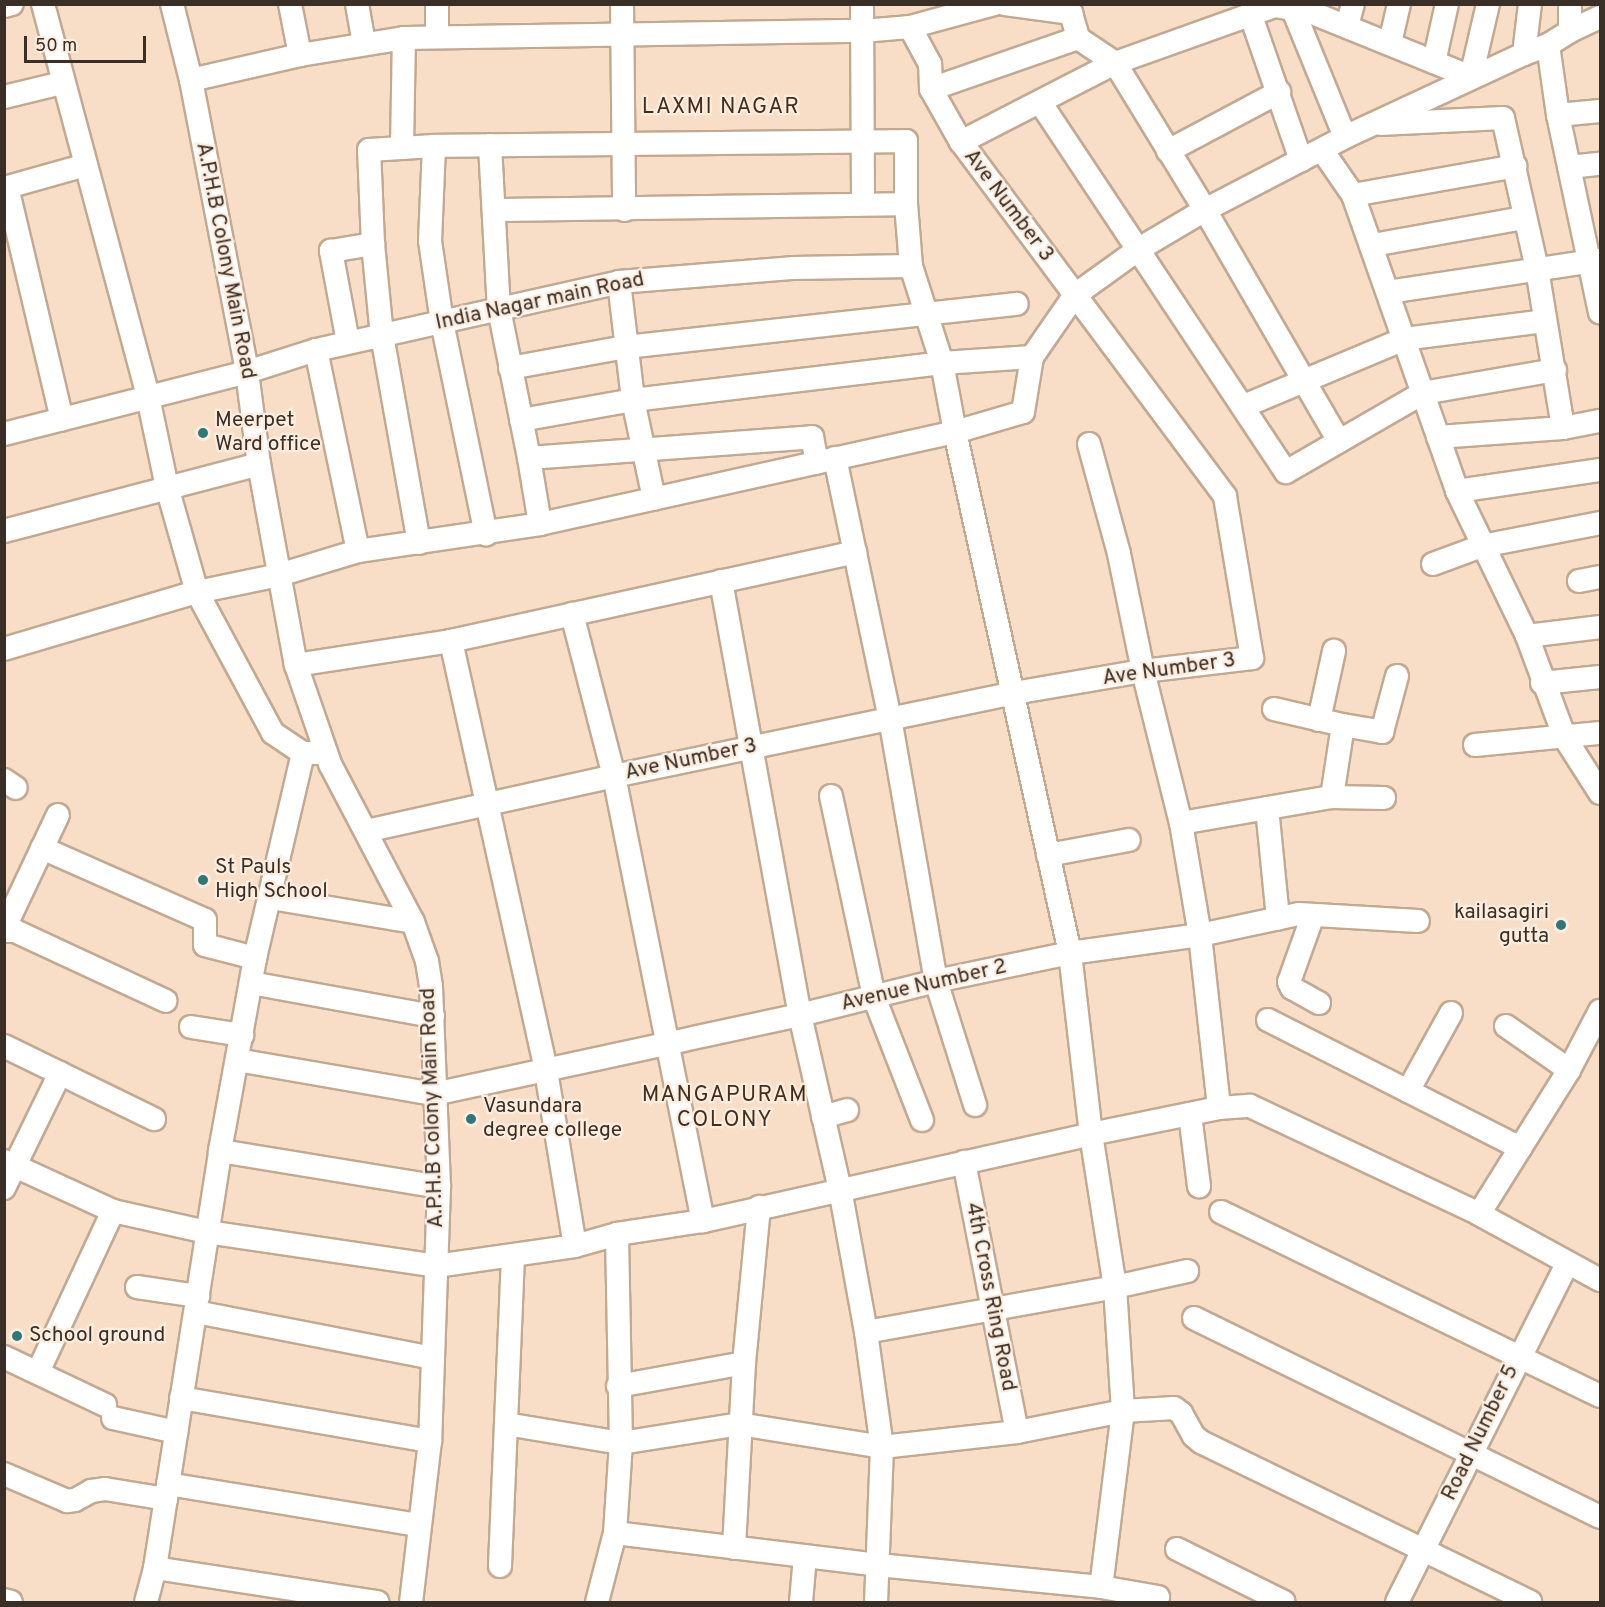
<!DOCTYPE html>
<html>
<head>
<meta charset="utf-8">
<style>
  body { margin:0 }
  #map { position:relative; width:1605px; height:1607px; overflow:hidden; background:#f8dec6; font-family:Overpass,sans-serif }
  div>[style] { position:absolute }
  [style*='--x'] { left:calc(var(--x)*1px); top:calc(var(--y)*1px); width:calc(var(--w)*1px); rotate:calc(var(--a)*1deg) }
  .roads { filter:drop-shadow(2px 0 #c2a992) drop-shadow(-2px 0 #c2a992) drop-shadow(0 2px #c2a992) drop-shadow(0 -2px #c2a992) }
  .minor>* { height:22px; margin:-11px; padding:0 11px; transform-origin:11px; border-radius:11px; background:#fff }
  .dots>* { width:16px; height:16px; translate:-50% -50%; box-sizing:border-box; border:3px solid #fdeddf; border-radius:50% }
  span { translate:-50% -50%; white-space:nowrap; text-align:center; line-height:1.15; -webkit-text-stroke:4.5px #fdeddf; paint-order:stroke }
  .street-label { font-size:21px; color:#3a2f26 }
  .poi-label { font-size:21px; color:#3a2f26 }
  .left { translate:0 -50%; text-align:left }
  .right { translate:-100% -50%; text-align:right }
  .neighbourhood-label { font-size:22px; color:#422e1a; letter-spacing:1.5px }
  .frame { position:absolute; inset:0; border:6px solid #3a2f26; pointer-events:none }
  .scale { position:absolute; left:24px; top:36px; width:122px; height:27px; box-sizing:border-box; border:3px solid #3a2f26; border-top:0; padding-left:8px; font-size:18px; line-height:21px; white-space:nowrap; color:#3a2f26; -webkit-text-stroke:4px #fdeddf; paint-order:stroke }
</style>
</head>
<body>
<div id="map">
  <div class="roads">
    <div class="minor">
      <i style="--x:43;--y:4;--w:407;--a:75"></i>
      <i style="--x:148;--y:397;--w:92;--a:78.1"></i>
      <i style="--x:167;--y:487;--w:109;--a:74.1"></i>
      <i style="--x:197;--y:592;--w:160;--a:61.7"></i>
      <i style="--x:273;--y:733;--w:36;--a:34"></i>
      <i style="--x:303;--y:753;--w:14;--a:0"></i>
      <i style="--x:172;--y:4;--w:78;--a:76"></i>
      <i style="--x:191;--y:80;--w:297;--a:79.1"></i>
      <i style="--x:247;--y:372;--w:93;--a:82.6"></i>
      <i style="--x:259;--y:464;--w:204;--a:79.6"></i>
      <i style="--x:296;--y:665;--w:105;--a:71"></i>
      <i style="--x:330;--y:764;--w:178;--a:62.3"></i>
      <i style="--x:413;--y:922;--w:41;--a:70.3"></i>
      <i style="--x:427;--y:961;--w:26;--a:81"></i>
      <i style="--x:431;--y:987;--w:200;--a:87.7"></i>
      <i style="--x:439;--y:1187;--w:254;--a:92"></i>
      <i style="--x:430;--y:1441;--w:162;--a:96.7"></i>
      <i style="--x:290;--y:4;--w:52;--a:78.9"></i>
      <i style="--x:357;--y:4;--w:40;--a:80"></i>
      <i style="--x:622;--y:4;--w:206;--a:89.4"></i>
      <i style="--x:862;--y:4;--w:200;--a:89.7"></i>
      <i style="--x:1005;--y:4;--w:67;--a:7.8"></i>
      <i style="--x:1071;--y:13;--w:26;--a:74"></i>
      <i style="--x:1078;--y:38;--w:45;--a:34"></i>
      <i style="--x:1115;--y:63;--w:172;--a:58.5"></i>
      <i style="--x:1205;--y:210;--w:267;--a:59.9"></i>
      <i style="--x:1570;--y:4;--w:27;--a:90"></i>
      <i style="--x:4;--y:6;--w:8;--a:-14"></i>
      <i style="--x:1292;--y:7;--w:140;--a:67.8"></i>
      <i style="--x:1250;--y:13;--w:156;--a:70.9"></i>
      <i style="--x:1347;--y:26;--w:23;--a:-75"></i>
      <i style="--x:437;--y:37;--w:33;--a:-90"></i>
      <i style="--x:1390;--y:43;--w:40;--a:-77"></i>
      <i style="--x:1548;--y:45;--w:71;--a:81.9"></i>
      <i style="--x:1558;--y:115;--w:202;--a:78"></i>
      <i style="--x:1524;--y:54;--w:50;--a:-83.2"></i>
      <i style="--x:1434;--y:62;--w:59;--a:-77.4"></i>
      <i style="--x:191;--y:80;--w:112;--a:-12.9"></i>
      <i style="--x:300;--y:55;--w:105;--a:-9.3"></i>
      <i style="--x:404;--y:38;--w:458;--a:-0.9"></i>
      <i style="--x:862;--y:31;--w:48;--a:-4.8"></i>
      <i style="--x:910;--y:27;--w:87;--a:-15.3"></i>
      <i style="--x:931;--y:89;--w:156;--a:-19.1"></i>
      <i style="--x:4;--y:97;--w:60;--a:-13.6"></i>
      <i style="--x:1040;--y:102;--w:444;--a:56.4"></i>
      <i style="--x:1286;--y:472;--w:158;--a:-30"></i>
      <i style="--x:1423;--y:393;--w:134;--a:-9.9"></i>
      <i style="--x:1558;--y:115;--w:42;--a:-5.4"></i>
      <i style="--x:1380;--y:124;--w:123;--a:-2.8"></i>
      <i style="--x:1503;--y:118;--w:155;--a:77.3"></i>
      <i style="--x:1537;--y:269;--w:161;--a:80.7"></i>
      <i style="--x:961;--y:142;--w:173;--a:-27.2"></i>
      <i style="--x:1115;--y:63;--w:170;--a:-19.6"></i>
      <i style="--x:1275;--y:6;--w:36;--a:10"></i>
      <i style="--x:1310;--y:12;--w:174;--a:22"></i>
      <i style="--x:1471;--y:77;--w:75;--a:-76.9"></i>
      <i style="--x:490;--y:145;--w:164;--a:86.9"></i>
      <i style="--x:499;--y:309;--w:152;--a:78.6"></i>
      <i style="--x:529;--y:458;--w:67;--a:80.5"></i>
      <i style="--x:434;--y:146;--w:95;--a:92.4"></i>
      <i style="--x:430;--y:241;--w:82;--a:81.6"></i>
      <i style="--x:442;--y:322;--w:217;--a:78.3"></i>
      <i style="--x:402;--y:148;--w:110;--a:-89"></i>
      <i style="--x:1322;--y:150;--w:55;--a:55.4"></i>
      <i style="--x:1353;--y:195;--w:314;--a:70.6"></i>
      <i style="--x:1457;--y:491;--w:161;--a:64.2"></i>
      <i style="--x:1527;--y:636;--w:109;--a:69.6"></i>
      <i style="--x:1565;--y:738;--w:65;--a:57.5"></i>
      <i style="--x:1168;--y:151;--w:126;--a:-28"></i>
      <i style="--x:1569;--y:167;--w:31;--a:-6"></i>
      <i style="--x:7;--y:187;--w:239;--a:76.7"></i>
      <i style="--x:4;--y:188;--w:85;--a:-15.7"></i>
      <i style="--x:1353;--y:195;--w:165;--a:-10.1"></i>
      <i style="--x:494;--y:210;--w:412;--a:-0.8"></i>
      <i style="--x:906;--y:204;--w:62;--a:85.4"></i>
      <i style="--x:911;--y:266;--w:102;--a:72.3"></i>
      <i style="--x:942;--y:363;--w:70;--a:79.3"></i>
      <i style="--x:955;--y:432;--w:534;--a:77.55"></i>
      <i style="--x:1070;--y:953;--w:182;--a:83.4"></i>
      <i style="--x:1091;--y:1134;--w:155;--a:81.1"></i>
      <i style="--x:1115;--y:1287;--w:124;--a:86.3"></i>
      <i style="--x:1123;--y:1411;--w:177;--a:97.1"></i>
      <i style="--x:1373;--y:245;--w:152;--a:-10.2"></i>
      <i style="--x:619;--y:282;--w:119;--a:83.2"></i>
      <i style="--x:633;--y:400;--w:101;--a:78"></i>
      <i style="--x:1388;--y:292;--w:214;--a:-8.6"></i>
      <i style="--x:348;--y:342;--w:93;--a:-100.6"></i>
      <i style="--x:331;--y:251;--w:43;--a:-9.5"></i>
      <i style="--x:316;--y:350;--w:205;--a:78.2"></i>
      <i style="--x:510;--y:368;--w:118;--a:-10.3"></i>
      <i style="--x:626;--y:347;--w:393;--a:-6.3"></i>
      <i style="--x:1244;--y:406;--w:173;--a:-22.7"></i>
      <i style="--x:1404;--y:339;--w:142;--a:-7.3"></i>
      <i style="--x:521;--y:420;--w:114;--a:-10.1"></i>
      <i style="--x:633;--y:400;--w:311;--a:-6.8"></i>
      <i style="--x:942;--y:363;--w:90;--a:-3.8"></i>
      <i style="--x:4;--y:434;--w:251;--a:-14.3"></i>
      <i style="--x:247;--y:372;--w:72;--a:-17.7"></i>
      <i style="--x:316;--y:350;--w:311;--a:-12.6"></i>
      <i style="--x:619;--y:282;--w:176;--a:-4.6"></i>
      <i style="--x:794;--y:268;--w:117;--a:-1"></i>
      <i style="--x:1438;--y:437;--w:125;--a:-4.1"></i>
      <i style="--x:1563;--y:428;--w:38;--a:-11"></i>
      <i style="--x:1089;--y:444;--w:114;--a:74.7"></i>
      <i style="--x:1119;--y:554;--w:119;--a:78.4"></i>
      <i style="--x:1143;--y:671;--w:157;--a:76"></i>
      <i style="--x:1181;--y:823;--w:114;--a:80.4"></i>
      <i style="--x:1200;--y:935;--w:174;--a:83.7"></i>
      <i style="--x:529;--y:458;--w:284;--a:-4.2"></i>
      <i style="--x:812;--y:437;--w:26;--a:79"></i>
      <i style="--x:835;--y:458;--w:266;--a:78.1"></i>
      <i style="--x:890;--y:718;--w:267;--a:80.1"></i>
      <i style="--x:936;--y:981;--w:130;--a:72.5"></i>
      <i style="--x:1457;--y:491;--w:145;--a:-8.4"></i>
      <i style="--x:4;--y:531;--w:264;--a:-14.7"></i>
      <i style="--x:419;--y:543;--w:210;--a:-100.1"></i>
      <i style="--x:382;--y:336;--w:92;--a:-95.6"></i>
      <i style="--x:373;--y:244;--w:94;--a:-92.4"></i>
      <i style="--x:369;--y:150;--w:65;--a:-3.5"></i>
      <i style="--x:434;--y:146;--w:472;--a:-0.6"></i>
      <i style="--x:906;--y:141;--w:63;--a:90"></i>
      <i style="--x:1433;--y:564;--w:52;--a:-20.2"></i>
      <i style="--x:1482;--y:546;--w:120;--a:-11"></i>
      <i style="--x:721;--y:581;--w:441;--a:79.7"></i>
      <i style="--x:800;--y:1015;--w:179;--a:77.1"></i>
      <i style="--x:840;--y:1189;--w:145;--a:79.7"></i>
      <i style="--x:866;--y:1332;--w:116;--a:82.1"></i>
      <i style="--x:882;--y:1447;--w:155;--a:92.2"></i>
      <i style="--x:1579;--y:581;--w:21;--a:-11"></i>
      <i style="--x:572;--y:614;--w:167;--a:75.5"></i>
      <i style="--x:614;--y:776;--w:454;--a:78.7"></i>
      <i style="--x:1527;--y:636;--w:74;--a:-7"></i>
      <i style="--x:451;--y:641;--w:440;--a:77.5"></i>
      <i style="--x:546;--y:1071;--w:177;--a:80.6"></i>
      <i style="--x:4;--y:649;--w:201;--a:-16.5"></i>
      <i style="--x:197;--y:592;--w:84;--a:-11.7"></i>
      <i style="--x:279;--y:575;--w:83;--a:-16.9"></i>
      <i style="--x:358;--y:551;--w:184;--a:-8.4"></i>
      <i style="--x:540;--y:524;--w:425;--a:-12.5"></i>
      <i style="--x:955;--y:432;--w:71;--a:-16.4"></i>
      <i style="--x:1023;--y:412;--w:56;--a:-80.7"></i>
      <i style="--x:1032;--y:357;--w:75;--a:-55.3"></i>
      <i style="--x:1075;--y:295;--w:79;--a:-35.7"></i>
      <i style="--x:1139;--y:249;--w:77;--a:-30.6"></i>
      <i style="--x:1205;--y:210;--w:158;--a:-27.5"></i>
      <i style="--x:1345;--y:137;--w:197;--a:-24.9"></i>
      <i style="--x:1524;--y:54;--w:26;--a:-21"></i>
      <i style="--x:1548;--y:45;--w:26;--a:-32"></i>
      <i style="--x:1570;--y:31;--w:33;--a:-25"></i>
      <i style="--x:296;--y:665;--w:157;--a:-8.8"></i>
      <i style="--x:451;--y:641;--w:414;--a:-12.4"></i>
      <i style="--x:1542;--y:683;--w:58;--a:-5.9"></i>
      <i style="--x:1274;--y:709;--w:71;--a:13.1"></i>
      <i style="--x:1343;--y:725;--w:73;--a:98.7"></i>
      <i style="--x:1319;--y:720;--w:71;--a:-77.7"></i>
      <i style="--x:1343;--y:725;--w:40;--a:10"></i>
      <i style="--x:1382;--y:732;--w:58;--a:-75"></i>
      <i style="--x:1475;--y:745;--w:126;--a:-5.5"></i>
      <i style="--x:4;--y:780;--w:14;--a:34"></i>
      <i style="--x:831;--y:796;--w:206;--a:77.9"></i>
      <i style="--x:874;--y:997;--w:132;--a:68.7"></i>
      <i style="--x:1267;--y:808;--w:111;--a:84.3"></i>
      <i style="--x:1181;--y:823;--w:153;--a:-9.8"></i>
      <i style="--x:1332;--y:797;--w:52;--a:1.1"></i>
      <i style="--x:366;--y:831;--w:254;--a:-12.5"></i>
      <i style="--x:614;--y:776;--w:409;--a:-11.7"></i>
      <i style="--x:1014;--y:693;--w:131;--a:-9.7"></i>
      <i style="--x:1143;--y:671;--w:110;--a:-6.8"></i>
      <i style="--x:1252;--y:658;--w:164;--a:-99.5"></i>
      <i style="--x:1225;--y:496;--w:442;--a:-126.7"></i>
      <i style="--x:961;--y:142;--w:61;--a:-119.5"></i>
      <i style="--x:931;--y:89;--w:25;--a:-92"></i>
      <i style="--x:930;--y:64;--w:42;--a:-118.4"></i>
      <i style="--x:42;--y:848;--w:178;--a:23.8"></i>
      <i style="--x:205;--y:920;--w:25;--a:90"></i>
      <i style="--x:205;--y:945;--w:52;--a:14.6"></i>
      <i style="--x:1048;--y:855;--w:82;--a:-10.5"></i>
      <i style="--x:271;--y:898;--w:144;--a:9.6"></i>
      <i style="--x:1313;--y:915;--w:71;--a:109.7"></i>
      <i style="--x:1289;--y:982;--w:7;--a:63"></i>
      <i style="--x:1292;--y:988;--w:31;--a:29"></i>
      <i style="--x:4;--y:929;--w:126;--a:-64.7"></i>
      <i style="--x:4;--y:931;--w:11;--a:0"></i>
      <i style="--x:15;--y:931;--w:166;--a:24.9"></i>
      <i style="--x:251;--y:983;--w:185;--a:10.3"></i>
      <i style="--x:1268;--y:1020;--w:283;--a:26.9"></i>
      <i style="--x:1506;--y:1026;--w:77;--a:34.9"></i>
      <i style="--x:191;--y:1027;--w:52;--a:8.9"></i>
      <i style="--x:4;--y:1046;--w:167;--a:26"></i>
      <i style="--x:237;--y:1060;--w:200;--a:9.8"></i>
      <i style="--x:434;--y:1094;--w:374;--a:-12.2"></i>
      <i style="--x:800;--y:1015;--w:140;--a:-14"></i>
      <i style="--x:936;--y:981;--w:137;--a:-11.8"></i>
      <i style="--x:1070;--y:953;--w:131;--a:-7.9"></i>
      <i style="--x:1200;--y:935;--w:101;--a:-12"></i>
      <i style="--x:1299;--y:914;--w:119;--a:3.4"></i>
      <i style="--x:1408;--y:1091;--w:89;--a:-61.1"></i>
      <i style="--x:1190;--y:1114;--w:73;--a:82.9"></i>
      <i style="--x:823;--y:1117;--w:25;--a:-16"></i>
      <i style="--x:220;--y:1151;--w:222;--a:9.3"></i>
      <i style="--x:4;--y:1161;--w:120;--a:24.6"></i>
      <i style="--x:113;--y:1211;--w:96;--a:12.6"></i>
      <i style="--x:207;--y:1232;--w:232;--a:8.4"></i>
      <i style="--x:436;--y:1266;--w:140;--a:-8.2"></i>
      <i style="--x:575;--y:1246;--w:44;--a:-15.9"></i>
      <i style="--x:617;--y:1234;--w:87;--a:-8.6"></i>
      <i style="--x:703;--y:1221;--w:398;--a:-12.6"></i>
      <i style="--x:1091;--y:1134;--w:131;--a:-11.5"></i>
      <i style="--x:1219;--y:1108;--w:31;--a:-4"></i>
      <i style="--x:1250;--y:1106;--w:253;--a:25.2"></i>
      <i style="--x:1479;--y:1214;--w:138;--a:28.6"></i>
      <i style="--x:964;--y:1162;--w:275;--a:78.9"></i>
      <i style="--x:4;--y:1188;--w:128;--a:-64"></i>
      <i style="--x:1221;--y:1212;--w:421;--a:25.9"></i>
      <i style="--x:1479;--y:1214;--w:170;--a:-58"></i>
      <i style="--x:1569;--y:1070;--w:67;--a:-62.3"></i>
      <i style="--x:513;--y:1256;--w:168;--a:92.4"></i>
      <i style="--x:506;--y:1424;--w:117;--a:9.4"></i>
      <i style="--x:621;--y:1443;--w:120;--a:-9.1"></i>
      <i style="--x:739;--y:1424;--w:145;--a:9.1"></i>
      <i style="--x:882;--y:1447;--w:136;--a:-6.3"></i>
      <i style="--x:1017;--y:1432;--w:108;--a:-11.2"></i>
      <i style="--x:1123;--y:1411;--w:51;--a:-3.4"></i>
      <i style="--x:1174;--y:1408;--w:9;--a:36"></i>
      <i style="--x:1181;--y:1413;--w:26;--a:61"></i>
      <i style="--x:1194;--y:1436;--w:9;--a:41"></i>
      <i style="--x:1201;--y:1442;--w:366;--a:25.9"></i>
      <i style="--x:137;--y:1287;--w:62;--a:8.4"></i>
      <i style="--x:196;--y:1312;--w:240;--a:11"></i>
      <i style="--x:1194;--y:1318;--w:452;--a:26.1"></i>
      <i style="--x:866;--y:1332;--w:253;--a:-10.2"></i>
      <i style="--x:1115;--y:1287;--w:74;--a:-12.5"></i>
      <i style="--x:4;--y:1357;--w:112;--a:25.4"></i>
      <i style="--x:38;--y:1372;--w:178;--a:-65"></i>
      <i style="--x:618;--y:1386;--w:128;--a:-10.3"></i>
      <i style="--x:181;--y:1398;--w:253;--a:9.8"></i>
      <i style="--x:113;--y:1418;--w:65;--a:12.5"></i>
      <i style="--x:4;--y:1474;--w:69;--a:23.2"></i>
      <i style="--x:67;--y:1501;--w:8;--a:-7"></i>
      <i style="--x:75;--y:1500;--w:18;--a:-29"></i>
      <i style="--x:91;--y:1491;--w:14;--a:-8"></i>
      <i style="--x:105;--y:1489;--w:62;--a:9.3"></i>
      <i style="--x:168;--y:1484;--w:254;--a:9.3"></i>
      <i style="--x:615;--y:1533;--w:265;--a:6.9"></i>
      <i style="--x:878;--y:1565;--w:224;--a:5.6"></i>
      <i style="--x:1101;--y:1587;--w:58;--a:10"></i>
      <i style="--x:734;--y:1548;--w:185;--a:-86.9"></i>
      <i style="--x:744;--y:1363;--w:157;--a:-84.5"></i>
      <i style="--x:1177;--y:1549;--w:119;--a:26.4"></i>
      <i style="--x:500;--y:1566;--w:142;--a:-87.6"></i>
      <i style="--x:155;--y:1568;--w:225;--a:8.7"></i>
      <i style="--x:4;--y:1600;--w:7;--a:16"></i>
      <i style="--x:146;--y:1602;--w:35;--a:-75"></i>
      <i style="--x:155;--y:1568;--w:422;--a:-81.1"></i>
      <i style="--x:220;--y:1151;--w:196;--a:-79.7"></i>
      <i style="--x:255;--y:958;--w:211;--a:-76.8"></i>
      <i style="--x:597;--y:1602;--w:71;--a:-75.4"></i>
      <i style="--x:615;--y:1533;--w:90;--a:-86.2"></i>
      <i style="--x:621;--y:1443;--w:209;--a:-91.1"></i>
      <i style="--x:801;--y:1602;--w:46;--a:-85"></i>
      <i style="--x:1397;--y:1602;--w:378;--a:-63.3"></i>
    </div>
  </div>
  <div class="dots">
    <i style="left:203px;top:433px;background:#2f7878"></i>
    <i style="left:203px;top:880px;background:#2f7878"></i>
    <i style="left:1561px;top:925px;background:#2f7878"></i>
    <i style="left:471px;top:1119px;background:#2f7878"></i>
    <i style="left:17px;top:1336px;background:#2f7878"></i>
  </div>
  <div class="street-label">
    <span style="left:1008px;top:206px;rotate:53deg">Ave Number 3</span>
    <span style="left:225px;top:261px;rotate:79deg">A.P.H.B Colony Main Road</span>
    <span style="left:540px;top:302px;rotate:-12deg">India Nagar main Road</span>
    <span style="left:1169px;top:670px;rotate:-8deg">Ave Number 3</span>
    <span style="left:691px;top:760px;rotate:-12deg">Ave Number 3</span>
    <span style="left:924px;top:986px;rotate:-13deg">Avenue Number 2</span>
    <span style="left:433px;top:1108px;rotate:-92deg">A.P.H.B Colony Main Road</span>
    <span style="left:990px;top:1297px;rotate:79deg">4th Cross Ring Road</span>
    <span style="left:1481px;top:1433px;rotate:-64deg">Road Number 5</span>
  </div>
  <div class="poi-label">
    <span class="left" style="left:215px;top:433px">Meerpet<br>Ward office</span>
    <span class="left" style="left:215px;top:880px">St Pauls<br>High School</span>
    <span class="right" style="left:1549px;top:925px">kailasagiri<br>gutta</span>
    <span class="left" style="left:483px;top:1119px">Vasundara<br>degree college</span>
    <span class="left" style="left:29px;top:1336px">School ground</span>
  </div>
  <div class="neighbourhood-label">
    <span style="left:721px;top:108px">LAXMI NAGAR</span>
    <span style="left:725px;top:1108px">MANGAPURAM<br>COLONY</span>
  </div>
  <div class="frame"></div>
  <div class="scale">50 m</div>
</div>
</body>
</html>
